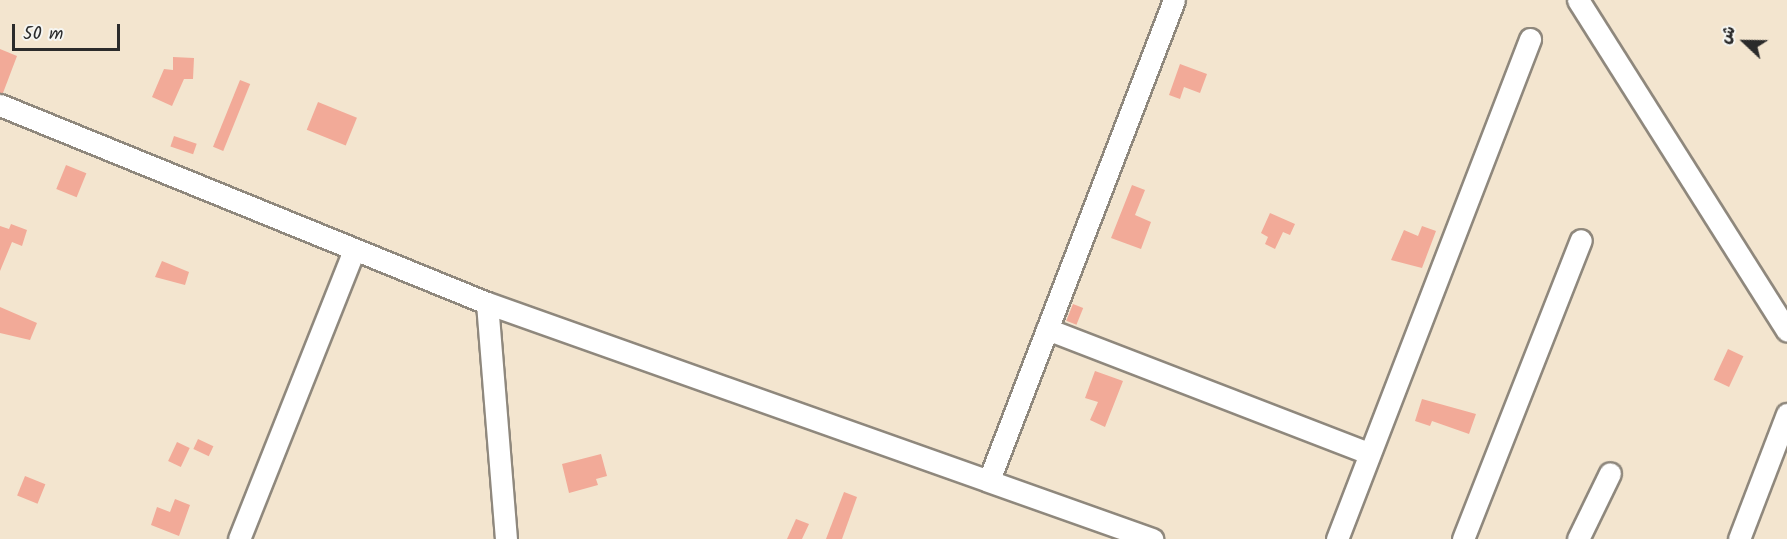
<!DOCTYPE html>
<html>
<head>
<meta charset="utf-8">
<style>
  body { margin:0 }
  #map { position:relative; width:1787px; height:539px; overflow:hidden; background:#f3e5cf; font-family:Kalam,"Playpen Sans Arabic",sans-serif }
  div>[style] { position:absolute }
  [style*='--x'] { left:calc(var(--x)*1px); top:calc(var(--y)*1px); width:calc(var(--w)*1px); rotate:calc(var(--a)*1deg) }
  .building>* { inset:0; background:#f2aa98; transform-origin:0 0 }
  .roads { filter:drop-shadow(2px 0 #8f887d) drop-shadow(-2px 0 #8f887d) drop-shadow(0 2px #8f887d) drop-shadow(0 -2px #8f887d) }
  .minor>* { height:21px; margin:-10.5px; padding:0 10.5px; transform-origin:10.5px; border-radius:10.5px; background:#fff }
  span { translate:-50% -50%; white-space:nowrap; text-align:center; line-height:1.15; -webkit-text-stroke:6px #f6f6f2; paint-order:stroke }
  .north { position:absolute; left:1715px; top:12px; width:60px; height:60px; -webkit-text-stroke:4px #f6f6f2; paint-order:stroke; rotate:292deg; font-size:16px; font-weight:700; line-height:24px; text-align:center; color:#2b2b2b }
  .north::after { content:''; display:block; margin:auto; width:21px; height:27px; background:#2b2b2b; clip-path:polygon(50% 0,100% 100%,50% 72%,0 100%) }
  .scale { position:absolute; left:12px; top:24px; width:108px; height:27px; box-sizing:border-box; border:3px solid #2b2b2b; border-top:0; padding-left:8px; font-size:18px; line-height:21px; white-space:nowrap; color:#2b2b2b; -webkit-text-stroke:4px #f6f6f2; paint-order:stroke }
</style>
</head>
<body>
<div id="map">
  <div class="building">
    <i style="clip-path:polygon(0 49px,17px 56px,3px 93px,0 93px)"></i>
    <i style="clip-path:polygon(173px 57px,194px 58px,193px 79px,184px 79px,172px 106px,152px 97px,164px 69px,173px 70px)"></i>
    <i style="clip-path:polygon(1180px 64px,1207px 74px,1200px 93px,1184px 87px,1180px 99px,1169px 95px)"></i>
    <i style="left:240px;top:80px;width:11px;height:72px;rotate:22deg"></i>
    <i style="left:318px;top:102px;width:42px;height:30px;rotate:22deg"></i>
    <i style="left:174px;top:136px;width:24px;height:11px;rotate:19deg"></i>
    <i style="left:66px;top:165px;width:22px;height:26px;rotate:22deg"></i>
    <i style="clip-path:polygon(1132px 185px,1145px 190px,1135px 215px,1151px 222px,1141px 249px,1111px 238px)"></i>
    <i style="clip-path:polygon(1270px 213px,1295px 224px,1290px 235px,1283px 232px,1275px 249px,1265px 244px,1268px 237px,1261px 233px)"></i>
    <i style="clip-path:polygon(11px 224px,27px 230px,22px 246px,12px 242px,0 271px,0 226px,9px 229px)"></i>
    <i style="clip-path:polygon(1422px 226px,1436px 231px,1422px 268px,1391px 260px,1404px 230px,1418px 236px)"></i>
    <i style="clip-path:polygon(162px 261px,189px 272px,185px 285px,155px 277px)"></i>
    <i style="left:1073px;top:304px;width:11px;height:18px;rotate:22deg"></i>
    <i style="clip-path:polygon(0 307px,37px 323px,30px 340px,0 333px)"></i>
    <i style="left:1728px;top:349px;width:17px;height:34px;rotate:25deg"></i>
    <i style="clip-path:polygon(1095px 371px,1123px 381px,1105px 427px,1090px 420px,1098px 402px,1085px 398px)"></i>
    <i style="clip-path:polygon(1422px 399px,1476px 414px,1469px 434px,1432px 421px,1430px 426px,1415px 421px)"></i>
    <i style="left:198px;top:439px;width:17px;height:11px;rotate:25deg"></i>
    <i style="left:177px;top:442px;width:14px;height:21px;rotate:25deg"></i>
    <i style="clip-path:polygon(601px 454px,607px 476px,596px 479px,598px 485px,569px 493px,562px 464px)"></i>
    <i style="left:25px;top:476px;width:22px;height:21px;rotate:22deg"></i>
    <i style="clip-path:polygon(844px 492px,857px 497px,842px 539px,826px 539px)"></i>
    <i style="clip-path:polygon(175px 499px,190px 505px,179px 536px,151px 525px,157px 507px,170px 512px)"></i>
    <i style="clip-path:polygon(796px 519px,809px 524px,802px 539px,787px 539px)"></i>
  </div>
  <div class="roads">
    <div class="minor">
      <i style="--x:1578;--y:0;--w:391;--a:57.7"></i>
      <i style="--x:0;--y:105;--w:526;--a:22.13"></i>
      <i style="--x:487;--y:303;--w:706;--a:19.54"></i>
      <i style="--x:487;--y:303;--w:237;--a:85.4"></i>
      <i style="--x:1047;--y:329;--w:345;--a:21.1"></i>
      <i style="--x:989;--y:480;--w:514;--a:-68.92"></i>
      <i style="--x:239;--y:539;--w:311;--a:-68.3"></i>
      <i style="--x:1337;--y:539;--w:536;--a:-68.89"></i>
      <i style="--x:1463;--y:539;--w:321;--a:-68.5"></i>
      <i style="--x:1578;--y:539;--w:73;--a:-64.1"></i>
      <i style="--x:1739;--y:539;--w:134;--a:-69"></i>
    </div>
  </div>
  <div class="north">ش</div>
  <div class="scale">50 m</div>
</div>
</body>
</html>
